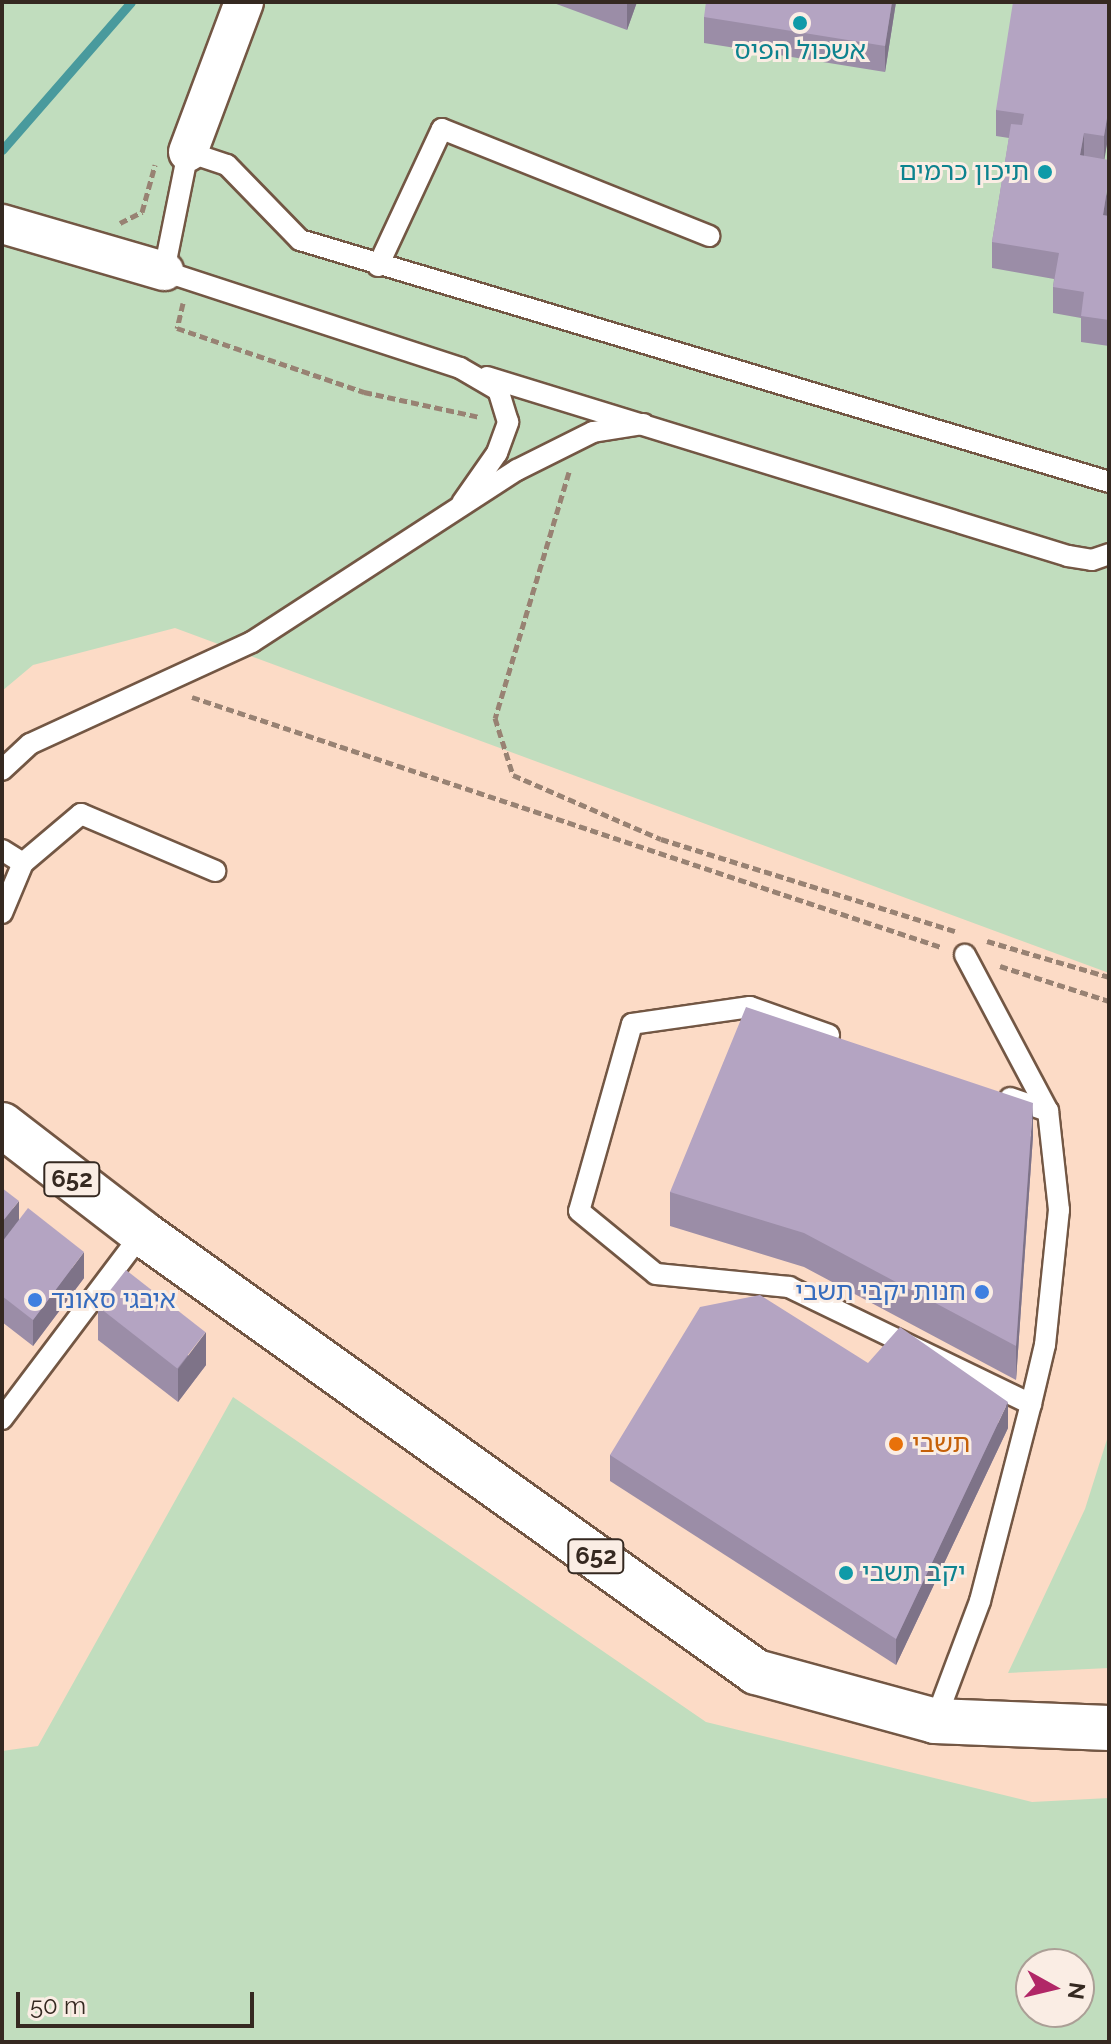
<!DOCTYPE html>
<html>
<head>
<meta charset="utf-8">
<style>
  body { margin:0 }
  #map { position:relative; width:1111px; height:2044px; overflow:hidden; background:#fcdbc6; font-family:Raleway,"Noto Sans Hebrew",sans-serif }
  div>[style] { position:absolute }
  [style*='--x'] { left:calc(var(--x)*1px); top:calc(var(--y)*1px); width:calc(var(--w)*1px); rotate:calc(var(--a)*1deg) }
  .green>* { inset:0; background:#c1ddbe }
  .stream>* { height:9px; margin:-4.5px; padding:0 4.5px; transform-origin:4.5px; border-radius:4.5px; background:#499a9d }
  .path>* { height:5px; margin-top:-2.5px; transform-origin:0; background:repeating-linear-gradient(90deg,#988273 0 8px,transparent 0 12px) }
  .roads { filter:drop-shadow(2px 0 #735744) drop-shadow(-2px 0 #735744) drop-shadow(0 2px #735744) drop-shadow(0 -2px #735744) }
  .lane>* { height:20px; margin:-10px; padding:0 10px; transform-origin:10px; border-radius:10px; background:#fff }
  .street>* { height:38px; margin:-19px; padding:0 19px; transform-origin:19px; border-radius:19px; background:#fff }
  .primary>* { height:44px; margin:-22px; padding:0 22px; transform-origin:22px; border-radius:22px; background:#fff }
  .wall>* { inset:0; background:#9b8da7 }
  .shaded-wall>* { inset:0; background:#7e7388 }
  .building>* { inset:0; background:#b4a4c2; transform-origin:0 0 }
  .dots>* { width:22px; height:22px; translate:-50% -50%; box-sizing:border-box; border:4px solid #faede4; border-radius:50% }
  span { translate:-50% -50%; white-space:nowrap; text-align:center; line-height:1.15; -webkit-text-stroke:6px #faede4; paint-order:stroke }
  .shield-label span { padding:2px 6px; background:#faede4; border:2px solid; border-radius:6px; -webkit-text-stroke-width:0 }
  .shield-label { font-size:24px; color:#352921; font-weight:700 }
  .culture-label { font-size:26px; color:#0d838f }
  .right { translate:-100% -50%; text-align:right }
  .left { translate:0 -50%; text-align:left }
  .shop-label { font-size:26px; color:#366cbe }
  .food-label { font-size:26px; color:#c56008 }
  .frame { position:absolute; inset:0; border:4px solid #352921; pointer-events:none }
  .north { position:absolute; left:1015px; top:1948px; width:80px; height:80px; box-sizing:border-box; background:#faede4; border:2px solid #ab9f96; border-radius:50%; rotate:98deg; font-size:22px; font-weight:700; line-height:32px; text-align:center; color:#352921 }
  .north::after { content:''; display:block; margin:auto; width:28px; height:36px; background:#b12767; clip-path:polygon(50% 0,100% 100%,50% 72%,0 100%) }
  .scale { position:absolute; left:16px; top:1992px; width:238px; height:36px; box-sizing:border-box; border:4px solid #352921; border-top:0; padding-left:10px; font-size:24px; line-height:28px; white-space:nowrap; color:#352921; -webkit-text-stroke:6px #faede4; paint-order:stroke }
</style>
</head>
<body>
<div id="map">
  <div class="green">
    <i style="clip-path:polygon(2px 2px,1109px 2px,1109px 973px,175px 628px,33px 665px,2px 691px)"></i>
    <i style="clip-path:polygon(evenodd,233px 1397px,706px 1722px,1032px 1802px,1109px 1798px,1109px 2042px,2px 2042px,2px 1751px,38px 1746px,233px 1397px,1031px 1964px,1079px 1964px,1079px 2012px,1031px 2012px,1031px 1964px)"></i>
    <i style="clip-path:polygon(1109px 1433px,1109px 1668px,1008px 1673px,1085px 1509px)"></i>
  </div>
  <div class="stream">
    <i style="--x:2;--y:150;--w:196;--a:-48.9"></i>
  </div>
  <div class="path">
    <i style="--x:120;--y:223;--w:25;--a:-27"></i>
    <i style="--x:142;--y:212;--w:49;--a:-74.5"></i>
    <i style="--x:183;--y:303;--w:26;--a:103"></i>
    <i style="--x:177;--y:328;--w:198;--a:18.9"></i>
    <i style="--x:364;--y:392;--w:119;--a:12.2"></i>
    <i style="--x:569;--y:472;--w:257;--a:106.7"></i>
    <i style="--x:495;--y:718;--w:60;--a:72.5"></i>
    <i style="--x:513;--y:775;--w:161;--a:23.4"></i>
    <i style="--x:661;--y:839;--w:308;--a:17.4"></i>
    <i style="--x:192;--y:697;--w:790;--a:18.46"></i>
    <i style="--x:987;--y:941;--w:127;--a:16.4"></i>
    <i style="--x:1000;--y:966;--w:114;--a:17.8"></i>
  </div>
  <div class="roads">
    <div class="lane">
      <i style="--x:378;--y:266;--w:151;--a:-65"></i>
      <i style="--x:442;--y:129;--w:288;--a:21.8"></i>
      <i style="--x:487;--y:377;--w:608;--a:17.12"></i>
      <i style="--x:1068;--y:556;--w:24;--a:9"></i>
      <i style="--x:1092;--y:560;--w:18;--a:-19"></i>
      <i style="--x:462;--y:503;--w:61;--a:-55"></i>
      <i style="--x:497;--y:453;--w:33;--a:-70"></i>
      <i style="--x:508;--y:422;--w:34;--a:-107"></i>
      <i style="--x:498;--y:390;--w:44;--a:-149.9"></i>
      <i style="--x:460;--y:368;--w:311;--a:-161.9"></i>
      <i style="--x:164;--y:271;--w:121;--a:-78.6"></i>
      <i style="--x:188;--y:152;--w:41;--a:18.4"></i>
      <i style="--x:227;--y:165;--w:105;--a:45.8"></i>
      <i style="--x:300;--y:240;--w:844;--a:16.65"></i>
      <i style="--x:2;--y:770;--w:38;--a:-43"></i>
      <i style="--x:30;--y:744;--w:244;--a:-24.7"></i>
      <i style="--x:252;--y:642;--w:316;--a:-33"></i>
      <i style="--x:517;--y:470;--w:85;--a:-26.6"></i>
      <i style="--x:593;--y:432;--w:51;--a:-9.1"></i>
      <i style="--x:2;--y:850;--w:25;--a:32"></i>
      <i style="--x:23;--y:863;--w:76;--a:-40.2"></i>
      <i style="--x:81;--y:814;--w:146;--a:23"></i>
      <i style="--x:2;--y:913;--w:54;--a:-67.2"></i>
      <i style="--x:829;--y:1035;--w:84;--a:-160.5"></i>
      <i style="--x:750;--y:1007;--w:119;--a:171.8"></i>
      <i style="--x:632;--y:1024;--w:194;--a:105.8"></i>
      <i style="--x:579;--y:1211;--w:99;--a:39.3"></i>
      <i style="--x:656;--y:1274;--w:134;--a:5.6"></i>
      <i style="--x:789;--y:1287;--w:269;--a:25.8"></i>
      <i style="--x:1010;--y:1098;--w:40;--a:18.9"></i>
      <i style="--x:2;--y:1419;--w:233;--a:-53"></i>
      <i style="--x:935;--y:1721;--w:128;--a:-69.4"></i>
      <i style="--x:980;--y:1601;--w:203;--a:-75.5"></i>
      <i style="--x:1031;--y:1404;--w:61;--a:-76.7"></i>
      <i style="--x:1045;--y:1345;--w:136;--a:-84.1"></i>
      <i style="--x:1059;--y:1210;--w:100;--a:-96.3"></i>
      <i style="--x:1048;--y:1111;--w:177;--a:-118"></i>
    </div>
    <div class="street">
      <i style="--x:188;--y:152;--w:160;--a:-69.5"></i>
      <i style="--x:2;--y:224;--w:169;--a:16.2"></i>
    </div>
    <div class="primary">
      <i style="--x:2;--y:1125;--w:177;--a:37.6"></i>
      <i style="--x:142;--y:1233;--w:755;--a:35.56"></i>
      <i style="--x:756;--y:1672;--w:186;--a:15.3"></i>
      <i style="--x:935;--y:1721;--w:174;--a:2.3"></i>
    </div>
  </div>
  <div class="wall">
    <i style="clip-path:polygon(551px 2px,637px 2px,627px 30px)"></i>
    <i style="clip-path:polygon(896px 2px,885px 72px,704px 43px,704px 17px)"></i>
    <i style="clip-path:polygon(1109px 2px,1109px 132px,1104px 159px,1107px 216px,1109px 216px,1109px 346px,1081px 342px,1081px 318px,1053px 313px,1053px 287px,1054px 279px,992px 268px,992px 242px,1009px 138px,996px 136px,996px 110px)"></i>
    <i style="clip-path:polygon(1033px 1136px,1016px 1380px,804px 1267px,670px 1226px,670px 1192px)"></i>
    <i style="clip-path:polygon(2px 1188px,19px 1221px,84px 1278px,33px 1346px,2px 1322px)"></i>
    <i style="clip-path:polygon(98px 1307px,206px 1365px,178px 1402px,98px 1340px)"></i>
    <i style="clip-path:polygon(868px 1363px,1008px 1428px,896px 1665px,610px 1481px,610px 1455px)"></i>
  </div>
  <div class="shaded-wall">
    <i style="clip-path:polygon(628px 2px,637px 2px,627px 30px,627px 4px)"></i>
    <i style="clip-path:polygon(892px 2px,896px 2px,885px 72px,885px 46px)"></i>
    <i style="clip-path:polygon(1109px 106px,1109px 132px,1104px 162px,1104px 136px)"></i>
    <i style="clip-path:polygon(1084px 133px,1084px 159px,1080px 155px)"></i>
    <i style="clip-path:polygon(1109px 177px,1109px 203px,1103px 241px,1103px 215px)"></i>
    <i style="clip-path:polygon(1033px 1103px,1033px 1136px,1016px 1380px,1016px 1346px)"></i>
    <i style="clip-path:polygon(19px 1201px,19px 1227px,2px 1248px,2px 1222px)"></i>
    <i style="clip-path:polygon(84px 1252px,84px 1278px,33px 1346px,33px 1320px)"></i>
    <i style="clip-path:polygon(206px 1332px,206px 1365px,178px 1402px,178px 1369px)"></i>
    <i style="clip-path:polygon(1008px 1402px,1008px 1428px,896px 1665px,896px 1639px)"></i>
  </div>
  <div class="building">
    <i style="clip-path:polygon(706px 2px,892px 2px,885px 46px,704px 17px)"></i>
    <i style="clip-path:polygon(1013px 2px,1109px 2px,1109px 106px,1104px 136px,1084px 133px,1080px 155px,1109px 160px,1109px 177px,1103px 215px,1109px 216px,1109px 320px,1081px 316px,1084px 292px,1053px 287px,1059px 253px,992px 242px,1011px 124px,1022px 125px,1024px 114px,996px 110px)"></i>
    <i style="clip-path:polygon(746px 1007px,1033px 1103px,1016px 1346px,804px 1233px,670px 1192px)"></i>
    <i style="clip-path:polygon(2px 1188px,19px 1201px,2px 1222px)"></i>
    <i style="clip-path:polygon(28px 1208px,84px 1252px,33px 1320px,2px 1296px,2px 1242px)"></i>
    <i style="left:126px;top:1270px;width:101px;height:46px;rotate:38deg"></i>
    <i style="clip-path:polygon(760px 1295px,868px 1363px,900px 1327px,1008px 1402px,896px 1639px,610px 1455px,700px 1307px)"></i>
  </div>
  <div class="dots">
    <i style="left:800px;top:23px;background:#0f9aa8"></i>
    <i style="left:1045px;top:172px;background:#0f9aa8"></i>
    <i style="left:982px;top:1292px;background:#3f7fe0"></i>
    <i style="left:35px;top:1300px;background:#3f7fe0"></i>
    <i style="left:896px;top:1444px;background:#e8710a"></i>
    <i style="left:846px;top:1573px;background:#0f9aa8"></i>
  </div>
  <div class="shield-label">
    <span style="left:72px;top:1179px">652</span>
    <span style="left:596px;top:1556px">652</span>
  </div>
  <div class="culture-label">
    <span style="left:800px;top:51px">אשכול הפיס</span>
    <span class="right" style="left:1029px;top:172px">תיכון כרמים</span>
    <span class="left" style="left:862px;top:1573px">יקב תשבי</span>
  </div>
  <div class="shop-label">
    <span class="right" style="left:966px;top:1292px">חנות יקבי תשבי</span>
    <span class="left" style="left:51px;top:1300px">איבגי סאונד</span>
  </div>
  <div class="food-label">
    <span class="left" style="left:912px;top:1444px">תשבי</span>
  </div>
  <div class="frame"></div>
  <div class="north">N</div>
  <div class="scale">50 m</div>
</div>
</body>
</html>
